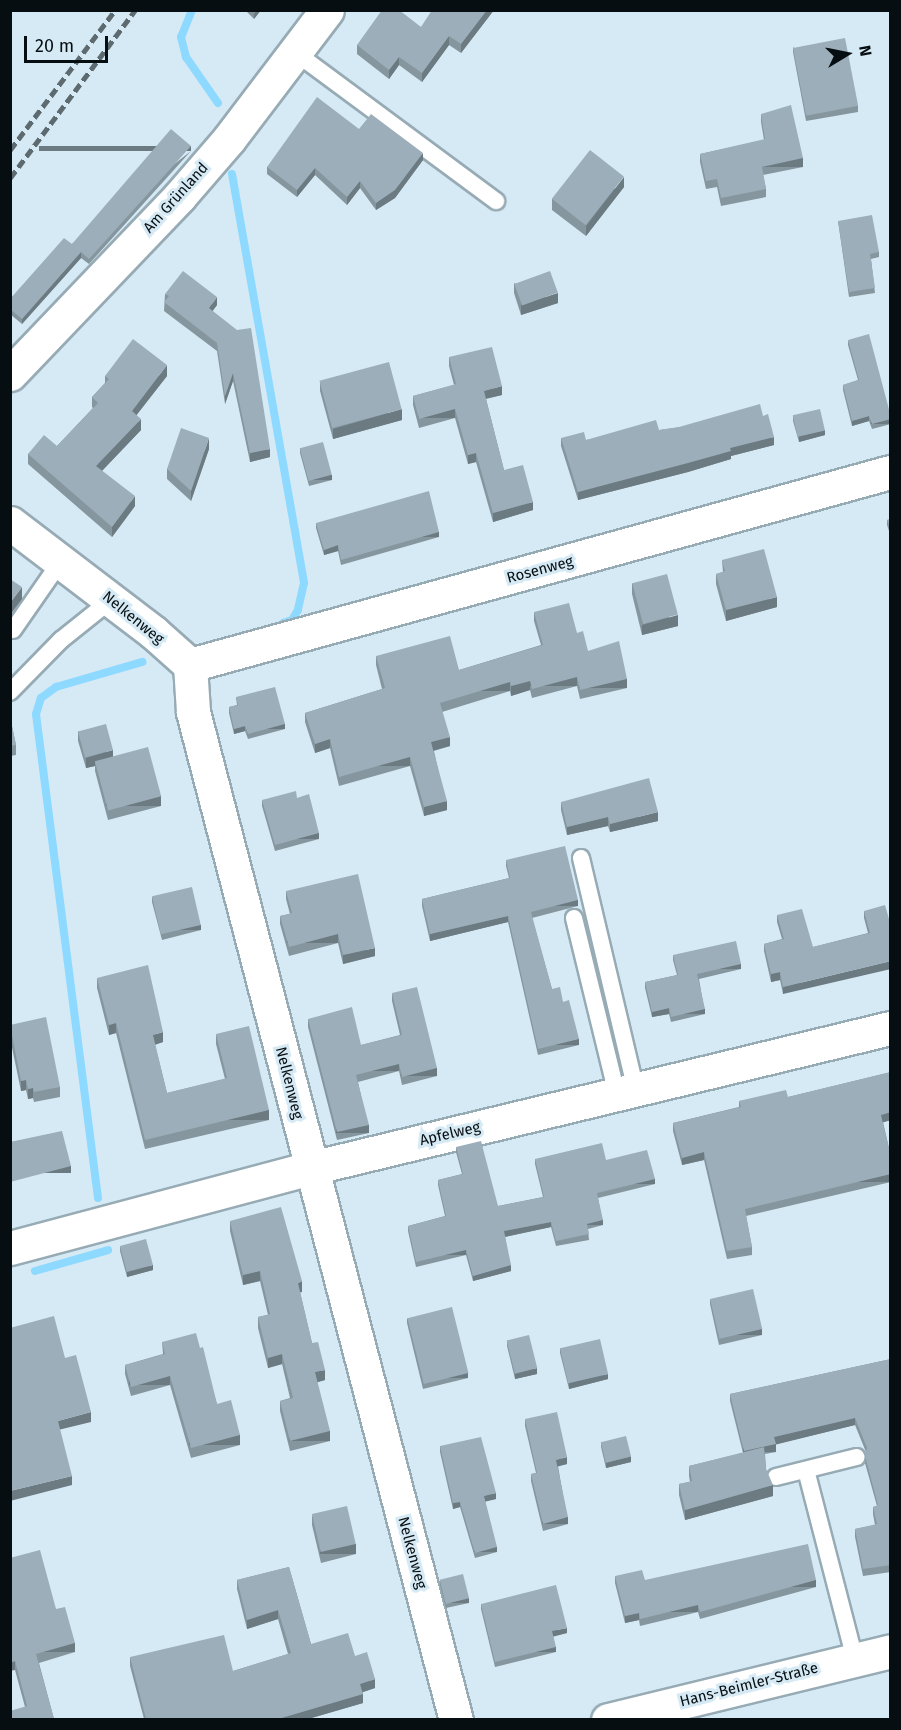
<!DOCTYPE html>
<html>
<head>
<meta charset="utf-8">
<style>
  body { margin:0 }
  #map { position:relative; width:901px; height:1730px; overflow:hidden; background:#d6eaf5; font-family:"Fira Sans",sans-serif }
  div>[style] { position:absolute }
  [style*='--x'] { left:calc(var(--x)*1px); top:calc(var(--y)*1px); width:calc(var(--w)*1px); rotate:calc(var(--a)*1deg) }
  .stream>* { height:8px; margin:-4px; padding:0 4px; transform-origin:4px; border-radius:4px; background:#8ed9ff }
  .roads { filter:drop-shadow(2px 0 #97abb5) drop-shadow(-2px 0 #97abb5) drop-shadow(0 2px #97abb5) drop-shadow(0 -2px #97abb5) }
  .lane>* { height:16px; margin:-8px; padding:0 8px; transform-origin:8px; border-radius:8px; background:#fff }
  .street>* { height:33px; margin:-16.5px; padding:0 16.5px; transform-origin:16.5px; border-radius:16.5px; background:#fff }
  .secondary>* { height:33px; margin:-16.5px; padding:0 16.5px; transform-origin:16.5px; border-radius:16.5px; background:#fff }
  .rail>* { height:4.5px; margin-top:-2.25px; transform-origin:0; background:repeating-linear-gradient(90deg,#5d6a70 0 9px,transparent 0 13.5px) }
  .wall>* { inset:0; background:#85969f }
  .shaded-wall>* { inset:0; background:#6c7a82; transform-origin:0 0 }
  .building>* { inset:0; background:#9baeb9; transform-origin:0 0 }
  span { translate:-50% -50%; white-space:nowrap; text-align:center; line-height:1.15; -webkit-text-stroke:6px #d6eaf5; paint-order:stroke }
  .street-label { font-size:15px; color:#070e11 }
  .frame { position:absolute; inset:0; border:12px solid #070e11; pointer-events:none }
  .north { position:absolute; left:817px; top:24px; width:60px; height:60px; -webkit-text-stroke:4px #d6eaf5; paint-order:stroke; rotate:80deg; font-size:16px; font-weight:700; line-height:24px; text-align:center; color:#070e11 }
  .north::after { content:''; display:block; margin:auto; width:21px; height:27px; background:#070e11; clip-path:polygon(50% 0,100% 100%,50% 72%,0 100%) }
  .scale { position:absolute; left:24px; top:36px; width:84px; height:27px; box-sizing:border-box; border:3px solid #070e11; border-top:0; padding-left:8px; font-size:18px; line-height:21px; white-space:nowrap; color:#070e11; -webkit-text-stroke:4px #d6eaf5; paint-order:stroke }
</style>
</head>
<body>
<div id="map">
  <div class="stream">
    <i style="--x:192;--y:10;--w:29;--a:112"></i>
    <i style="--x:181;--y:37;--w:21;--a:76"></i>
    <i style="--x:186;--y:57;--w:56;--a:55.2"></i>
    <i style="--x:232;--y:174;--w:415;--a:80"></i>
    <i style="--x:304;--y:583;--w:28;--a:103"></i>
    <i style="--x:298;--y:610;--w:12;--a:121"></i>
    <i style="--x:292;--y:620;--w:9;--a:162"></i>
    <i style="--x:98;--y:1198;--w:488;--a:-97.3"></i>
    <i style="--x:36;--y:714;--w:17;--a:-73"></i>
    <i style="--x:41;--y:698;--w:19;--a:-36"></i>
    <i style="--x:56;--y:687;--w:90;--a:-16.2"></i>
    <i style="--x:35;--y:1271;--w:76;--a:-16"></i>
  </div>
  <div class="roads">
    <div class="lane">
      <i style="--x:296;--y:53;--w:249;--a:36.5"></i>
      <i style="--x:13;--y:630;--w:84;--a:-55.2"></i>
      <i style="--x:10;--y:692;--w:73;--a:-45.6"></i>
      <i style="--x:61;--y:640;--w:64;--a:-38.7"></i>
      <i style="--x:581;--y:858;--w:238;--a:76.7"></i>
      <i style="--x:574;--y:918;--w:181;--a:76.3"></i>
      <i style="--x:806;--y:1470;--w:196;--a:75.5"></i>
      <i style="--x:776;--y:1477;--w:83;--a:-13.9"></i>
    </div>
    <div class="street">
      <i style="--x:10;--y:374;--w:245;--a:-46.3"></i>
      <i style="--x:179;--y:197;--w:77;--a:-49.2"></i>
      <i style="--x:229;--y:139;--w:162;--a:-52.8"></i>
      <i style="--x:10;--y:523;--w:180;--a:37.3"></i>
      <i style="--x:153;--y:632;--w:50;--a:41.7"></i>
      <i style="--x:190;--y:665;--w:47;--a:86.3"></i>
      <i style="--x:193;--y:712;--w:1042;--a:75.38"></i>
      <i style="--x:190;--y:665;--w:726;--a:-15.41"></i>
      <i style="--x:10;--y:1248;--w:311;--a:-14.9"></i>
      <i style="--x:311;--y:1168;--w:596;--a:-13.59"></i>
    </div>
    <div class="secondary">
      <i style="--x:608;--y:1720;--w:290;--a:-13.7"></i>
    </div>
  </div>
  <div class="rail">
    <i style="--x:10;--y:150;--w:175;--a:-53.1"></i>
    <i style="--x:10;--y:178;--w:209;--a:-53.3"></i>
  </div>
  <div class="wall">
    <i style="clip-path:polygon(245px 10px,261px 10px,254px 19px)"></i>
    <i style="clip-path:polygon(494px 10px,461px 53px,449px 45px,422px 82px,399px 65px,389px 79px,357px 54px,357px 45px,421px 27px)"></i>
    <i style="clip-path:polygon(793px 47px,858px 106px,858px 112px,806px 121px,793px 52px)"></i>
    <i style="clip-path:polygon(761px 114px,803px 167px,763px 175px,766px 189px,766px 197px,721px 206px,717px 187px,706px 189px,700px 162px,700px 154px,764px 140px,761px 122px)"></i>
    <i style="clip-path:polygon(359px 129px,423px 160px,395px 198px,376px 210px,360px 188px,347px 205px,315px 175px,297px 197px,267px 174px,267px 167px)"></i>
    <i style="clip-path:polygon(191px 151px,89px 264px,81px 258px,22px 324px,10px 314px,10px 299px,72px 244px)"></i>
    <i style="clip-path:polygon(624px 187px,586px 236px,552px 210px,552px 199px)"></i>
    <i style="clip-path:polygon(838px 221px,879px 252px,879px 257px,871px 259px,875px 293px,849px 297px)"></i>
    <i style="clip-path:polygon(514px 283px,558px 303px,521px 315px,514px 293px)"></i>
    <i style="clip-path:polygon(165px 294px,217px 305px,212px 311px,270px 457px,250px 462px,233px 381px,225px 404px,217px 351px,164px 311px)"></i>
    <i style="clip-path:polygon(848px 340px,891px 417px,891px 424px,872px 429px,869px 421px,852px 426px,843px 390px,843px 385px,858px 380px,848px 345px)"></i>
    <i style="clip-path:polygon(449px 357px,502px 395px,486px 399px,504px 470px,533px 510px,493px 522px,476px 462px,468px 464px,455px 418px,419px 428px,413px 405px,413px 396px,454px 385px,449px 366px)"></i>
    <i style="clip-path:polygon(105px 376px,167px 376px,136px 415px,141px 430px,102px 471px,135px 506px,112px 537px,28px 464px,28px 454px,57px 446px,93px 408px,92px 407px,92px 397px,105px 383px)"></i>
    <i style="clip-path:polygon(320px 381px,402px 420px,333px 439px,320px 391px)"></i>
    <i style="clip-path:polygon(763px 416px,774px 445px,731px 456px,731px 459px,688px 472px,578px 500px,561px 446px,561px 438px,586px 440px)"></i>
    <i style="clip-path:polygon(793px 416px,825px 435px,799px 442px,793px 421px)"></i>
    <i style="clip-path:polygon(300px 448px,332px 480px,309px 486px,300px 453px)"></i>
    <i style="clip-path:polygon(209px 449px,191px 501px,167px 479px,167px 469px)"></i>
    <i style="clip-path:polygon(891px 519px,891px 537px,887px 525px,887px 520px)"></i>
    <i style="clip-path:polygon(316px 523px,439px 537px,341px 565px,338px 551px,324px 555px,316px 528px)"></i>
    <i style="clip-path:polygon(722px 560px,777px 607px,726px 621px,716px 584px,716px 574px,723px 572px)"></i>
    <i style="clip-path:polygon(632px 583px,678px 626px,642px 635px,632px 594px)"></i>
    <i style="clip-path:polygon(534px 612px,577px 633px,588px 651px,627px 688px,580px 699px,577px 686px,532px 698px,530px 690px,511px 696px,510px 691px,442px 712px,450px 746px,434px 751px,447px 810px,424px 816px,410px 766px,339px 786px,330px 748px,315px 753px,305px 722px,305px 713px,382px 689px,376px 665px,376px 656px,459px 670px,541px 645px,534px 621px)"></i>
    <i style="clip-path:polygon(236px 697px,285px 729px,248px 739px,245px 731px,234px 734px,229px 713px,229px 707px,237px 705px)"></i>
    <i style="clip-path:polygon(10px 717px,16px 745px,16px 755px,10px 756px)"></i>
    <i style="clip-path:polygon(78px 731px,113px 756px,161px 806px,108px 820px,95px 771px,95px 766px,86px 768px,78px 741px)"></i>
    <i style="clip-path:polygon(297px 798px,319px 839px,275px 851px,262px 806px,262px 800px)"></i>
    <i style="clip-path:polygon(561px 802px,658px 821px,610px 832px,608px 826px,567px 835px,561px 810px)"></i>
    <i style="clip-path:polygon(506px 860px,578px 906px,532px 918px,552px 989px,563px 1002px,579px 1045px,538px 1055px,508px 922px,430px 941px,422px 906px,422px 899px,509px 878px,506px 866px)"></i>
    <i style="clip-path:polygon(286px 891px,375px 956px,343px 964px,338px 943px,289px 956px,280px 924px,280px 916px,290px 914px,286px 899px)"></i>
    <i style="clip-path:polygon(152px 897px,201px 930px,162px 940px,152px 902px)"></i>
    <i style="clip-path:polygon(864px 911px,891px 926px,783px 994px,780px 980px,771px 982px,764px 951px,764px 944px,782px 939px,777px 922px,777px 915px,813px 947px,868px 933px,864px 918px)"></i>
    <i style="clip-path:polygon(673px 955px,741px 969px,699px 979px,705px 1014px,671px 1022px,669px 1014px,652px 1017px,645px 988px,645px 982px,677px 975px,673px 960px)"></i>
    <i style="clip-path:polygon(97px 978px,163px 1042px,155px 1045px,167px 1093px,225px 1079px,216px 1044px,216px 1034px,269px 1120px,145px 1149px,116px 1033px,109px 1035px,97px 988px)"></i>
    <i style="clip-path:polygon(392px 993px,437px 1076px,402px 1085px,399px 1071px,358px 1082px,369px 1133px,337px 1140px,308px 1027px,308px 1019px,361px 1045px,400px 1035px,392px 1001px)"></i>
    <i style="clip-path:polygon(10px 1025px,60px 1087px,60px 1097px,34px 1102px,33px 1098px,28px 1099px,26px 1090px,21px 1091px,10px 1038px)"></i>
    <i style="clip-path:polygon(891px 1072px,891px 1120px,883px 1122px,891px 1157px,891px 1182px,746px 1216px,752px 1247px,752px 1255px,727px 1259px,704px 1160px,682px 1165px,673px 1131px,673px 1123px,739px 1107px,739px 1101px,788px 1097px)"></i>
    <i style="clip-path:polygon(456px 1147px,498px 1206px,543px 1197px,535px 1164px,535px 1159px,606px 1160px,655px 1184px,598px 1198px,603px 1225px,588px 1229px,589px 1240px,556px 1246px,551px 1227px,505px 1237px,511px 1271px,473px 1281px,466px 1255px,416px 1267px,408px 1231px,408px 1226px,445px 1216px,438px 1185px,438px 1180px,462px 1174px,456px 1152px)"></i>
    <i style="clip-path:polygon(230px 1221px,302px 1292px,300px 1292px,312px 1343px,325px 1380px,317px 1382px,330px 1441px,290px 1451px,280px 1411px,280px 1401px,290px 1398px,282px 1364px,268px 1368px,258px 1328px,258px 1317px,268px 1315px,260px 1281px,243px 1285px,230px 1231px)"></i>
    <i style="clip-path:polygon(120px 1246px,153px 1270px,127px 1277px,120px 1251px)"></i>
    <i style="clip-path:polygon(710px 1299px,762px 1335px,719px 1345px,710px 1304px)"></i>
    <i style="clip-path:polygon(407px 1318px,468px 1378px,423px 1389px,407px 1323px)"></i>
    <i style="clip-path:polygon(507px 1340px,537px 1374px,515px 1379px,507px 1346px)"></i>
    <i style="clip-path:polygon(162px 1342px,200px 1348px,217px 1404px,240px 1445px,191px 1458px,170px 1385px,131px 1396px,125px 1374px,125px 1365px,163px 1354px)"></i>
    <i style="clip-path:polygon(560px 1348px,608px 1379px,569px 1389px,560px 1353px)"></i>
    <i style="clip-path:polygon(891px 1359px,891px 1572px,863px 1576px,855px 1537px,855px 1529px,875px 1525px,873px 1514px,873px 1507px,877px 1506px,865px 1463px,866px 1452px,855px 1425px,776px 1444px,776px 1452px,765px 1454px,766px 1469px,773px 1496px,685px 1520px,679px 1495px,679px 1484px,690px 1482px,689px 1476px,689px 1466px,743px 1453px,730px 1401px,730px 1394px)"></i>
    <i style="clip-path:polygon(525px 1419px,567px 1464px,558px 1466px,568px 1524px,543px 1531px,531px 1481px,531px 1474px,536px 1473px,525px 1426px)"></i>
    <i style="clip-path:polygon(601px 1442px,631px 1462px,606px 1468px,601px 1447px)"></i>
    <i style="clip-path:polygon(440px 1446px,496px 1499px,485px 1501px,497px 1552px,475px 1558px,460px 1507px,453px 1509px,440px 1452px)"></i>
    <i style="clip-path:polygon(312px 1515px,356px 1554px,321px 1563px,312px 1525px)"></i>
    <i style="clip-path:polygon(10px 1558px,56px 1609px,75px 1652px,39px 1663px,54px 1719px,25px 1707px,15px 1670px)"></i>
    <i style="clip-path:polygon(289px 1567px,311px 1644px,355px 1656px,375px 1688px,363px 1692px,363px 1703px,308px 1719px,144px 1719px,130px 1666px,130px 1657px,233px 1671px,288px 1654px,278px 1619px,247px 1629px,237px 1589px,237px 1580px)"></i>
    <i style="clip-path:polygon(615px 1576px,645px 1580px,816px 1587px,700px 1619px,698px 1612px,640px 1626px,639px 1620px,625px 1623px,615px 1583px)"></i>
    <i style="clip-path:polygon(440px 1580px,469px 1603px,446px 1608px,440px 1585px)"></i>
    <i style="clip-path:polygon(481px 1604px,567px 1633px,553px 1636px,556px 1652px,495px 1667px,481px 1609px)"></i>
  </div>
  <div class="shaded-wall">
    <i style="clip-path:polygon(257px 10px,261px 10px,254px 19px,254px 14px)"></i>
    <i style="clip-path:polygon(487px 10px,494px 10px,461px 53px,461px 44px)"></i>
    <i style="clip-path:polygon(449px 36px,449px 45px,422px 82px,422px 73px)"></i>
    <i style="clip-path:polygon(399px 57px,399px 65px,389px 79px,389px 70px)"></i>
    <i style="left:191px;top:146px;width:5px;height:152px;rotate:90deg"></i>
    <i style="clip-path:polygon(423px 153px,423px 160px,395px 198px,376px 210px,376px 203px)"></i>
    <i style="left:803px;top:158px;width:9px;height:42px;rotate:90deg"></i>
    <i style="clip-path:polygon(315px 168px,315px 175px,297px 197px,297px 190px)"></i>
    <i style="clip-path:polygon(624px 177px,624px 187px,586px 236px,586px 226px)"></i>
    <i style="clip-path:polygon(360px 181px,360px 188px,347px 205px,347px 197px)"></i>
    <i style="clip-path:polygon(81px 252px,81px 258px,22px 324px,22px 319px)"></i>
    <i style="clip-path:polygon(558px 293px,558px 303px,521px 315px,521px 305px)"></i>
    <i style="clip-path:polygon(217px 297px,217px 305px,209px 316px,209px 308px)"></i>
    <i style="clip-path:polygon(167px 365px,167px 376px,132px 421px,132px 411px)"></i>
    <i style="clip-path:polygon(233px 373px,233px 381px,225px 404px,225px 396px)"></i>
    <i style="clip-path:polygon(502px 386px,502px 395px,484px 399px,484px 391px)"></i>
    <i style="clip-path:polygon(402px 409px,402px 420px,333px 439px,333px 429px)"></i>
    <i style="left:455px;top:409px;width:9px;height:37px;rotate:90deg"></i>
    <i style="clip-path:polygon(869px 416px,869px 421px,852px 426px,852px 421px)"></i>
    <i style="clip-path:polygon(141px 419px,141px 430px,96px 477px,96px 466px)"></i>
    <i style="left:891px;top:419px;width:5px;height:20px;rotate:90deg"></i>
    <i style="clip-path:polygon(825px 430px,825px 435px,799px 442px,799px 436px)"></i>
    <i style="clip-path:polygon(774px 437px,774px 445px,731px 456px,731px 459px,688px 472px,578px 500px,578px 492px,730px 448px)"></i>
    <i style="clip-path:polygon(209px 438px,209px 449px,191px 501px,191px 491px)"></i>
    <i style="clip-path:polygon(270px 449px,270px 457px,250px 462px,250px 453px)"></i>
    <i style="clip-path:polygon(476px 453px,476px 462px,468px 464px,468px 455px)"></i>
    <i style="left:332px;top:475px;width:5px;height:24px;rotate:90deg"></i>
    <i style="clip-path:polygon(135px 496px,135px 506px,112px 537px,112px 527px)"></i>
    <i style="clip-path:polygon(533px 502px,533px 510px,493px 522px,493px 513px)"></i>
    <i style="left:439px;top:532px;width:5px;height:102px;rotate:90deg"></i>
    <i style="clip-path:polygon(338px 545px,338px 551px,324px 555px,324px 550px)"></i>
    <i style="clip-path:polygon(22px 587px,22px 599px,10px 615px,10px 603px)"></i>
    <i style="clip-path:polygon(777px 597px,777px 607px,726px 621px,726px 610px)"></i>
    <i style="clip-path:polygon(678px 615px,678px 626px,642px 635px,642px 625px)"></i>
    <i style="left:577px;top:677px;width:9px;height:47px;rotate:90deg"></i>
    <i style="left:627px;top:679px;width:9px;height:48px;rotate:90deg"></i>
    <i style="clip-path:polygon(530px 681px,530px 690px,511px 696px,511px 686px)"></i>
    <i style="left:510px;top:682px;width:9px;height:73px;rotate:90deg"></i>
    <i style="left:285px;top:724px;width:5px;height:38px;rotate:90deg"></i>
    <i style="clip-path:polygon(245px 726px,245px 731px,234px 734px,234px 729px)"></i>
    <i style="clip-path:polygon(450px 737px,450px 746px,431px 751px,431px 742px)"></i>
    <i style="clip-path:polygon(330px 739px,330px 748px,315px 753px,315px 744px)"></i>
    <i style="clip-path:polygon(113px 750px,113px 761px,95px 761px,95px 766px,86px 768px,86px 758px)"></i>
    <i style="left:410px;top:757px;width:9px;height:74px;rotate:90deg"></i>
    <i style="left:161px;top:796px;width:10px;height:55px;rotate:90deg"></i>
    <i style="clip-path:polygon(447px 801px,447px 810px,424px 816px,424px 807px)"></i>
    <i style="clip-path:polygon(658px 812px,658px 821px,610px 832px,610px 824px)"></i>
    <i style="clip-path:polygon(608px 817px,608px 826px,567px 835px,567px 827px)"></i>
    <i style="left:319px;top:833px;width:6px;height:46px;rotate:90deg"></i>
    <i style="left:578px;top:900px;width:6px;height:49px;rotate:90deg"></i>
    <i style="clip-path:polygon(508px 916px,508px 922px,430px 941px,430px 934px)"></i>
    <i style="left:201px;top:925px;width:5px;height:40px;rotate:90deg"></i>
    <i style="left:338px;top:934px;width:9px;height:51px;rotate:90deg"></i>
    <i style="clip-path:polygon(375px 948px,375px 956px,343px 964px,343px 955px)"></i>
    <i style="clip-path:polygon(891px 961px,891px 969px,783px 994px,783px 987px)"></i>
    <i style="left:741px;top:964px;width:5px;height:45px;rotate:90deg"></i>
    <i style="clip-path:polygon(780px 972px,780px 980px,771px 982px,771px 974px)"></i>
    <i style="clip-path:polygon(669px 1008px,669px 1014px,652px 1017px,652px 1012px)"></i>
    <i style="left:705px;top:1009px;width:5px;height:35px;rotate:90deg"></i>
    <i style="clip-path:polygon(116px 1023px,116px 1033px,109px 1035px,109px 1025px)"></i>
    <i style="clip-path:polygon(163px 1032px,163px 1042px,153px 1045px,153px 1035px)"></i>
    <i style="left:579px;top:1039px;width:6px;height:42px;rotate:90deg"></i>
    <i style="left:399px;top:1064px;width:7px;height:44px;rotate:90deg"></i>
    <i style="left:437px;top:1068px;width:8px;height:36px;rotate:90deg"></i>
    <i style="clip-path:polygon(26px 1080px,26px 1090px,21px 1091px,21px 1081px)"></i>
    <i style="clip-path:polygon(33px 1088px,33px 1098px,28px 1099px,28px 1089px)"></i>
    <i style="left:269px;top:1110px;width:10px;height:128px;rotate:90deg"></i>
    <i style="clip-path:polygon(891px 1112px,891px 1120px,881px 1123px,881px 1115px)"></i>
    <i style="left:369px;top:1125px;width:8px;height:33px;rotate:90deg"></i>
    <i style="clip-path:polygon(704px 1152px,704px 1160px,682px 1165px,682px 1158px)"></i>
    <i style="left:71px;top:1166px;width:7px;height:63px;rotate:90deg"></i>
    <i style="left:891px;top:1174px;width:8px;height:150px;rotate:90deg"></i>
    <i style="left:655px;top:1179px;width:5px;height:60px;rotate:90deg"></i>
    <i style="left:603px;top:1220px;width:5px;height:16px;rotate:90deg"></i>
    <i style="clip-path:polygon(551px 1222px,551px 1227px,504px 1237px,504px 1231px)"></i>
    <i style="left:466px;top:1250px;width:5px;height:51px;rotate:90deg"></i>
    <i style="clip-path:polygon(153px 1265px,153px 1270px,127px 1277px,127px 1271px)"></i>
    <i style="clip-path:polygon(511px 1265px,511px 1271px,473px 1281px,473px 1276px)"></i>
    <i style="clip-path:polygon(260px 1271px,260px 1281px,243px 1285px,243px 1275px)"></i>
    <i style="clip-path:polygon(302px 1281px,302px 1292px,298px 1293px,298px 1283px)"></i>
    <i style="left:762px;top:1329px;width:6px;height:44px;rotate:90deg"></i>
    <i style="clip-path:polygon(282px 1354px,282px 1364px,268px 1368px,268px 1358px)"></i>
    <i style="clip-path:polygon(537px 1368px,537px 1374px,515px 1379px,515px 1374px)"></i>
    <i style="clip-path:polygon(325px 1370px,325px 1380px,315px 1383px,315px 1372px)"></i>
    <i style="left:468px;top:1373px;width:5px;height:46px;rotate:90deg"></i>
    <i style="clip-path:polygon(608px 1374px,608px 1379px,569px 1389px,569px 1383px)"></i>
    <i style="left:170px;top:1376px;width:9px;height:41px;rotate:90deg"></i>
    <i style="clip-path:polygon(91px 1412px,91px 1422px,58px 1430px,58px 1421px)"></i>
    <i style="clip-path:polygon(855px 1418px,855px 1425px,774px 1445px,774px 1437px)"></i>
    <i style="left:330px;top:1431px;width:10px;height:41px;rotate:90deg"></i>
    <i style="left:240px;top:1435px;width:10px;height:51px;rotate:90deg"></i>
    <i style="left:776px;top:1444px;width:8px;height:33px;rotate:90deg"></i>
    <i style="clip-path:polygon(631px 1456px,631px 1462px,606px 1468px,606px 1463px)"></i>
    <i style="clip-path:polygon(567px 1457px,567px 1464px,556px 1467px,556px 1460px)"></i>
    <i style="clip-path:polygon(72px 1476px,72px 1485px,10px 1501px,10px 1491px)"></i>
    <i style="clip-path:polygon(773px 1485px,773px 1496px,685px 1520px,685px 1510px)"></i>
    <i style="clip-path:polygon(496px 1493px,496px 1499px,484px 1502px,484px 1496px)"></i>
    <i style="clip-path:polygon(460px 1502px,460px 1507px,453px 1509px,453px 1503px)"></i>
    <i style="left:568px;top:1517px;width:7px;height:26px;rotate:90deg"></i>
    <i style="left:356px;top:1544px;width:10px;height:36px;rotate:90deg"></i>
    <i style="left:497px;top:1547px;width:5px;height:23px;rotate:90deg"></i>
    <i style="left:816px;top:1580px;width:7px;height:120px;rotate:90deg"></i>
    <i style="left:469px;top:1598px;width:5px;height:24px;rotate:90deg"></i>
    <i style="left:698px;top:1605px;width:7px;height:60px;rotate:90deg"></i>
    <i style="clip-path:polygon(278px 1610px,278px 1619px,247px 1629px,247px 1620px)"></i>
    <i style="clip-path:polygon(639px 1613px,639px 1620px,625px 1623px,625px 1616px)"></i>
    <i style="clip-path:polygon(567px 1628px,567px 1633px,552px 1637px,552px 1631px)"></i>
    <i style="left:75px;top:1643px;width:9px;height:41px;rotate:90deg"></i>
    <i style="left:556px;top:1647px;width:5px;height:63px;rotate:90deg"></i>
    <i style="clip-path:polygon(15px 1661px,15px 1670px,10px 1671px,10px 1662px)"></i>
    <i style="clip-path:polygon(375px 1679px,375px 1688px,360px 1693px,360px 1684px)"></i>
    <i style="clip-path:polygon(363px 1694px,363px 1703px,308px 1719px,278px 1719px)"></i>
  </div>
  <div class="building">
    <i style="clip-path:polygon(382px 10px,399px 10px,421px 27px,432px 10px,487px 10px,461px 44px,449px 36px,422px 73px,399px 57px,389px 70px,357px 45px)"></i>
    <i style="left:845px;top:38px;width:69px;height:53px;rotate:79deg"></i>
    <i style="clip-path:polygon(317px 97px,359px 129px,371px 114px,423px 153px,395px 190px,376px 203px,360px 181px,347px 197px,315px 168px,297px 190px,267px 167px)"></i>
    <i style="clip-path:polygon(791px 105px,803px 158px,762px 167px,766px 189px,721px 198px,717px 179px,706px 181px,700px 154px,765px 139px,761px 114px)"></i>
    <i style="clip-path:polygon(171px 129px,191px 146px,89px 259px,81px 252px,22px 319px,10px 309px,10px 299px,64px 238px,72px 244px)"></i>
    <i style="left:590px;top:150px;width:43px;height:62px;rotate:38deg"></i>
    <i style="clip-path:polygon(872px 215px,879px 252px,870px 254px,875px 288px,849px 292px,838px 221px)"></i>
    <i style="clip-path:polygon(183px 271px,217px 297px,209px 308px,237px 330px,251px 328px,270px 449px,250px 453px,233px 373px,225px 396px,217px 343px,164px 302px,169px 296px,165px 294px)"></i>
    <i style="left:550px;top:271px;width:23px;height:38px;rotate:70deg"></i>
    <i style="clip-path:polygon(869px 334px,891px 417px,891px 419px,872px 424px,869px 416px,852px 421px,843px 385px,859px 380px,848px 340px)"></i>
    <i style="clip-path:polygon(133px 339px,167px 365px,132px 411px,141px 419px,96px 466px,135px 496px,112px 527px,28px 454px,44px 435px,57px 446px,98px 403px,92px 397px,109px 379px,105px 376px)"></i>
    <i style="clip-path:polygon(492px 347px,502px 386px,484px 391px,504px 470px,523px 465px,533px 502px,493px 513px,476px 453px,468px 455px,455px 409px,419px 419px,413px 396px,456px 384px,449px 357px)"></i>
    <i style="left:389px;top:362px;width:49px;height:72px;rotate:75deg"></i>
    <i style="clip-path:polygon(760px 404px,763px 416px,768px 414px,774px 437px,730px 448px,731px 451px,688px 463px,578px 492px,561px 438px,584px 432px,586px 440px,656px 420px,659px 430px,679px 427px)"></i>
    <i style="left:820px;top:409px;width:22px;height:28px;rotate:77deg"></i>
    <i style="clip-path:polygon(181px 428px,209px 438px,191px 491px,167px 469px)"></i>
    <i style="left:323px;top:442px;width:34px;height:24px;rotate:75deg"></i>
    <i style="clip-path:polygon(429px 491px,439px 532px,341px 560px,338px 545px,324px 550px,316px 523px)"></i>
    <i style="clip-path:polygon(891px 519px,891px 532px,887px 520px)"></i>
    <i style="clip-path:polygon(764px 549px,777px 597px,726px 610px,716px 574px,725px 571px,722px 560px)"></i>
    <i style="left:667px;top:574px;width:42px;height:36px;rotate:75deg"></i>
    <i style="clip-path:polygon(10px 579px,22px 587px,10px 603px)"></i>
    <i style="clip-path:polygon(569px 603px,577px 633px,583px 631px,588px 651px,619px 641px,627px 679px,580px 690px,577px 677px,532px 689px,530px 681px,511px 686px,510px 682px,440px 703px,450px 737px,431px 742px,447px 801px,424px 807px,410px 757px,339px 777px,330px 739px,315px 744px,305px 713px,385px 688px,376px 656px,450px 636px,459px 670px,543px 645px,534px 612px)"></i>
    <i style="clip-path:polygon(275px 687px,285px 724px,248px 734px,245px 726px,234px 729px,229px 707px,238px 705px,236px 697px)"></i>
    <i style="clip-path:polygon(10px 717px,16px 745px,10px 746px)"></i>
    <i style="left:106px;top:724px;width:27px;height:29px;rotate:75deg"></i>
    <i style="left:148px;top:747px;width:51px;height:55px;rotate:75deg"></i>
    <i style="clip-path:polygon(649px 778px,658px 812px,610px 824px,608px 817px,567px 827px,561px 802px)"></i>
    <i style="clip-path:polygon(296px 791px,297px 798px,309px 794px,319px 833px,275px 845px,262px 800px)"></i>
    <i style="clip-path:polygon(565px 846px,578px 900px,531px 912px,552px 989px,560px 987px,563px 1002px,569px 1000px,579px 1039px,538px 1049px,508px 916px,430px 934px,422px 899px,510px 878px,506px 860px)"></i>
    <i style="clip-path:polygon(358px 874px,375px 948px,343px 955px,338px 934px,289px 947px,280px 916px,292px 913px,286px 891px)"></i>
    <i style="left:192px;top:887px;width:39px;height:41px;rotate:77deg"></i>
    <i style="clip-path:polygon(885px 905px,891px 926px,891px 961px,783px 987px,780px 972px,771px 974px,764px 944px,784px 939px,777px 915px,802px 909px,813px 947px,870px 933px,864px 911px)"></i>
    <i style="clip-path:polygon(736px 941px,741px 964px,697px 974px,705px 1009px,671px 1017px,669px 1008px,652px 1012px,645px 982px,678px 975px,673px 955px)"></i>
    <i style="clip-path:polygon(148px 965px,163px 1032px,153px 1035px,167px 1093px,227px 1078px,216px 1034px,249px 1026px,269px 1110px,145px 1140px,116px 1023px,109px 1025px,97px 978px)"></i>
    <i style="clip-path:polygon(417px 987px,437px 1068px,402px 1077px,399px 1064px,356px 1075px,369px 1125px,337px 1132px,308px 1019px,352px 1007px,361px 1045px,402px 1035px,392px 993px)"></i>
    <i style="clip-path:polygon(46px 1017px,60px 1087px,34px 1092px,33px 1088px,28px 1089px,26px 1080px,21px 1081px,10px 1025px)"></i>
    <i style="clip-path:polygon(891px 1072px,891px 1112px,881px 1115px,891px 1157px,891px 1174px,745px 1209px,752px 1247px,727px 1251px,704px 1152px,682px 1158px,673px 1123px,741px 1107px,739px 1101px,786px 1090px,788px 1097px)"></i>
    <i style="clip-path:polygon(62px 1131px,71px 1166px,10px 1182px,10px 1142px)"></i>
    <i style="clip-path:polygon(481px 1141px,498px 1206px,544px 1197px,535px 1159px,602px 1143px,606px 1160px,647px 1150px,655px 1179px,597px 1193px,603px 1220px,587px 1224px,589px 1234px,556px 1241px,551px 1222px,504px 1231px,511px 1265px,473px 1276px,466px 1250px,416px 1262px,408px 1226px,446px 1216px,438px 1180px,463px 1174px,456px 1147px)"></i>
    <i style="clip-path:polygon(281px 1207px,302px 1281px,298px 1283px,312px 1343px,318px 1342px,325px 1370px,315px 1372px,330px 1431px,290px 1441px,280px 1401px,293px 1398px,282px 1354px,268px 1358px,258px 1317px,270px 1314px,260px 1271px,243px 1275px,230px 1221px)"></i>
    <i style="left:146px;top:1239px;width:27px;height:27px;rotate:75deg"></i>
    <i style="left:753px;top:1289px;width:41px;height:44px;rotate:77deg"></i>
    <i style="left:452px;top:1307px;width:68px;height:46px;rotate:76deg"></i>
    <i style="clip-path:polygon(54px 1316px,65px 1358px,76px 1355px,91px 1412px,58px 1421px,72px 1476px,10px 1491px,10px 1328px)"></i>
    <i style="clip-path:polygon(196px 1333px,200px 1348px,203px 1347px,217px 1404px,231px 1400px,240px 1435px,191px 1448px,170px 1376px,131px 1387px,125px 1365px,165px 1354px,162px 1342px)"></i>
    <i style="left:529px;top:1335px;width:34px;height:23px;rotate:76deg"></i>
    <i style="left:600px;top:1339px;width:36px;height:41px;rotate:77deg"></i>
    <i style="clip-path:polygon(891px 1359px,891px 1565px,863px 1569px,855px 1529px,877px 1524px,873px 1507px,878px 1505px,865px 1456px,867px 1448px,855px 1418px,774px 1437px,776px 1444px,744px 1451px,730px 1394px)"></i>
    <i style="clip-path:polygon(557px 1412px,567px 1457px,556px 1460px,568px 1517px,543px 1524px,531px 1474px,537px 1473px,525px 1419px)"></i>
    <i style="left:626px;top:1436px;width:21px;height:26px;rotate:76deg"></i>
    <i style="clip-path:polygon(481px 1437px,496px 1493px,484px 1496px,497px 1547px,475px 1553px,460px 1502px,453px 1503px,440px 1446px)"></i>
    <i style="clip-path:polygon(764px 1447px,766px 1469px,773px 1485px,685px 1510px,679px 1484px,692px 1481px,689px 1466px)"></i>
    <i style="left:347px;top:1506px;width:39px;height:36px;rotate:77deg"></i>
    <i style="clip-path:polygon(808px 1544px,816px 1580px,700px 1612px,698px 1605px,640px 1619px,639px 1613px,625px 1616px,615px 1576px,642px 1570px,645px 1580px)"></i>
    <i style="clip-path:polygon(40px 1550px,56px 1609px,65px 1607px,75px 1643px,36px 1654px,54px 1719px,10px 1719px,10px 1711px,27px 1706px,15px 1661px,10px 1662px,10px 1558px)"></i>
    <i style="clip-path:polygon(289px 1567px,311px 1644px,348px 1633px,355px 1656px,367px 1652px,375px 1679px,360px 1684px,363px 1694px,278px 1719px,146px 1719px,130px 1657px,224px 1635px,233px 1671px,291px 1653px,278px 1610px,247px 1620px,237px 1580px)"></i>
    <i style="left:463px;top:1574px;width:25px;height:24px;rotate:76deg"></i>
    <i style="clip-path:polygon(556px 1585px,567px 1628px,552px 1631px,556px 1647px,495px 1662px,481px 1604px)"></i>
  </div>
  <div class="street-label">
    <span style="left:176px;top:198px;rotate:-48deg">Am Grünland</span>
    <span style="left:540px;top:570px;rotate:-15deg">Rosenweg</span>
    <span style="left:133px;top:618px;rotate:39deg">Nelkenweg</span>
    <span style="left:289px;top:1083px;rotate:76deg">Nelkenweg</span>
    <span style="left:450px;top:1134px;rotate:-13deg">Apfelweg</span>
    <span style="left:412px;top:1553px;rotate:75deg">Nelkenweg</span>
    <span style="left:749px;top:1685px;rotate:-14deg">Hans-Beimler-Straße</span>
  </div>
  <div class="frame"></div>
  <div class="north">N</div>
  <div class="scale">20 m</div>
</div>
</body>
</html>
